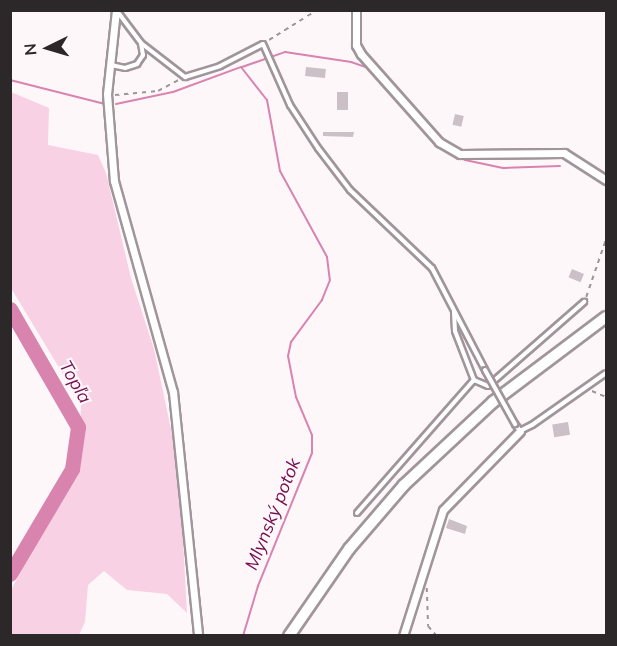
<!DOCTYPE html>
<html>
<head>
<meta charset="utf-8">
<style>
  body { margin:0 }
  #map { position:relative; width:617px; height:646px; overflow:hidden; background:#fef7fa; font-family:Mulish,sans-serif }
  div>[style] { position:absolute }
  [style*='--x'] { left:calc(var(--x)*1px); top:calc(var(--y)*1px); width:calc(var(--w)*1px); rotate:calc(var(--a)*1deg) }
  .green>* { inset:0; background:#f9d1e4 }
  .stream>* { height:2px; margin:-1px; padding:0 1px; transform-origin:1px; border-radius:1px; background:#d983af }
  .river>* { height:15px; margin:-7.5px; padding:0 7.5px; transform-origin:7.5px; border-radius:7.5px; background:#d983af }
  .building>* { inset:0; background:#cbc0c5; transform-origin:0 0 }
  .path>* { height:1.5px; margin-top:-0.75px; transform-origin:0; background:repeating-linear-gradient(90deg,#9b9698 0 4.5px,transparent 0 9px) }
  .roads { filter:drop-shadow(2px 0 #a0959a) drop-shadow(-2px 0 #a0959a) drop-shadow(0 2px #a0959a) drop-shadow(0 -2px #a0959a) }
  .lane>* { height:4px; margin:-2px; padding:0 2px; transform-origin:2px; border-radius:2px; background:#fff }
  .street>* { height:7px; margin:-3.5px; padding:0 3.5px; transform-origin:3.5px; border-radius:3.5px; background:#fff }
  .primary>* { height:10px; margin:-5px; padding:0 5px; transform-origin:5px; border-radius:5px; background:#fff }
  .bridges { filter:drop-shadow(2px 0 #a0959a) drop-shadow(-2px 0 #a0959a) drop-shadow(0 2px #a0959a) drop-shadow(0 -2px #a0959a) }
  .lane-bridge>* { height:4px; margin:-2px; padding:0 2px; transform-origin:2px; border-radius:2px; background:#fff }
  span { translate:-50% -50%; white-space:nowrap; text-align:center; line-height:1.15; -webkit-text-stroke:4.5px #fef7fa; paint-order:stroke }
  .water-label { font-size:18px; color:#760f50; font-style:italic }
  .frame { position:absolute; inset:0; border:12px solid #2c282a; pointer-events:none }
  .north { position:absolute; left:18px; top:18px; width:60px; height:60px; -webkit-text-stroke:4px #fef7fa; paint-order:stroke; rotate:265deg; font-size:16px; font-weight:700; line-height:24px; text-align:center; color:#2c282a }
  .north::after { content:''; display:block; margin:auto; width:21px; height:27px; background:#2c282a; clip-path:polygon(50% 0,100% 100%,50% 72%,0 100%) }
</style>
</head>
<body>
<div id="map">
  <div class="green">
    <i style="clip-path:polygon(11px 92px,49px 108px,48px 145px,98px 155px,106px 173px,131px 278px,154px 349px,179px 467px,187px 613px,167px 594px,127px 590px,104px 571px,88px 585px,85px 622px,79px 635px,11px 636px,11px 590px,54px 510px,80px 448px,81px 404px,11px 288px)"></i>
  </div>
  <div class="stream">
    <i style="--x:242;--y:67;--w:46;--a:-19.2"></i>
    <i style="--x:285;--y:52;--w:67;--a:8.6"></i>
    <i style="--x:351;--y:62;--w:18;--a:19"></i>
    <i style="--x:368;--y:68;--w:112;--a:47.2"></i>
    <i style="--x:444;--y:150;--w:23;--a:25"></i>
    <i style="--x:465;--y:160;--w:40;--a:12"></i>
    <i style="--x:504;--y:168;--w:56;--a:-2"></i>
    <i style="--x:10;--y:80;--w:98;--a:14.2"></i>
    <i style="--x:116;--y:104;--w:58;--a:-11.9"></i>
    <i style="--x:173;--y:92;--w:72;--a:-20.2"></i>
    <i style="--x:241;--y:67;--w:42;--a:51.8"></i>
    <i style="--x:267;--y:100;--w:72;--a:79.6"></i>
    <i style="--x:280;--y:171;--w:98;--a:61.3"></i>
    <i style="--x:327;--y:257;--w:23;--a:83"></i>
    <i style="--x:330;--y:280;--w:22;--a:112"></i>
    <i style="--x:322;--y:300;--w:52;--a:126.4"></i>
    <i style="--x:291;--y:342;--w:14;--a:102"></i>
    <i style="--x:288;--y:356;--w:42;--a:79"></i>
    <i style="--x:296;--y:397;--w:41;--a:67.2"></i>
    <i style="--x:312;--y:435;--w:18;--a:90"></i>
    <i style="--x:312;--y:453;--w:144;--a:112.1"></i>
    <i style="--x:258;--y:586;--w:52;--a:106.7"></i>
  </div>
  <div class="river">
    <i style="--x:10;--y:309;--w:136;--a:60"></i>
    <i style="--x:78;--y:427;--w:42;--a:98.1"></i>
    <i style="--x:72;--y:469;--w:122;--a:120.6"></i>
  </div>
  <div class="building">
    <i style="left:306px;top:67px;width:20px;height:9px;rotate:6deg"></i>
    <i style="left:337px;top:92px;width:11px;height:18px"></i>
    <i style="left:455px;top:114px;width:9px;height:11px;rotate:13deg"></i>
    <i style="clip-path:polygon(323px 132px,354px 132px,353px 137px,323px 136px)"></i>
    <i style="left:572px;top:269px;width:13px;height:9px;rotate:23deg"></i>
    <i style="left:568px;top:422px;width:13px;height:16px;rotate:81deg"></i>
    <i style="clip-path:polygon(449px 519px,467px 526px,465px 534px,446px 528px)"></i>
  </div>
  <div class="path">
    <i style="--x:269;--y:40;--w:57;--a:-32"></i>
    <i style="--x:115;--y:95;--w:43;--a:-5.3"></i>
    <i style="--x:158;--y:91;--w:24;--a:-28"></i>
    <i style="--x:586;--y:297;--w:61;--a:-71"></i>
    <i style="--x:592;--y:391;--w:15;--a:23"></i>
    <i style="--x:427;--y:588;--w:38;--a:88"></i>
    <i style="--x:428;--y:626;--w:13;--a:48"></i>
  </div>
  <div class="roads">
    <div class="lane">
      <i style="--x:117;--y:11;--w:40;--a:53"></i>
      <i style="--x:141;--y:43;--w:56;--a:37.7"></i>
      <i style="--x:185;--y:77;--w:37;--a:-17"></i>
      <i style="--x:220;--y:66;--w:48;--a:-27.1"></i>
      <i style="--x:263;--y:44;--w:67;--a:66.1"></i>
      <i style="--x:290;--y:105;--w:51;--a:56.9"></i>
      <i style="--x:318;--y:148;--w:53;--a:52.7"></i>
      <i style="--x:350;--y:190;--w:113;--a:43.6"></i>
      <i style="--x:432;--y:268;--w:115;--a:62.5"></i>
      <i style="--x:111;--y:65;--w:14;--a:12"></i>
      <i style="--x:125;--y:68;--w:13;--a:-18"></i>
      <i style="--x:137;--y:64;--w:11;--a:-56"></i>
      <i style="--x:143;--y:55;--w:11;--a:-100"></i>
      <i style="--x:454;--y:312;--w:19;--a:87"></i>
      <i style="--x:455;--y:331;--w:53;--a:68.8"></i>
      <i style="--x:474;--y:380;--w:15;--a:23"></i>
      <i style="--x:488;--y:386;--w:128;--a:-41.2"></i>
      <i style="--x:515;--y:424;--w:9;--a:54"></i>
      <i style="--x:520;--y:431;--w:13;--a:-27"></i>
      <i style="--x:532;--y:425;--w:90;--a:-35.1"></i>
      <i style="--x:357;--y:513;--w:177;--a:-48.7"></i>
    </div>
    <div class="street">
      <i style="--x:116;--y:10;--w:84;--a:96.1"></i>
      <i style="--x:107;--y:94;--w:87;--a:85.4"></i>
      <i style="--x:114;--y:181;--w:219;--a:74.4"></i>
      <i style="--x:173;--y:392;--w:245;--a:84.1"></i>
      <i style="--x:356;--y:10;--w:35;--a:90"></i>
      <i style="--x:356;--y:45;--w:10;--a:61"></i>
      <i style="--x:361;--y:54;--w:118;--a:48.4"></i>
      <i style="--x:439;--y:142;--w:24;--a:30"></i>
      <i style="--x:460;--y:154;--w:104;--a:-0.6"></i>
      <i style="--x:564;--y:153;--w:50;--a:32.7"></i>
      <i style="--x:403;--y:636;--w:132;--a:-72.4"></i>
      <i style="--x:443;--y:510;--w:110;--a:-45.7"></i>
    </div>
    <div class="primary">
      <i style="--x:289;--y:636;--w:106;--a:-55.4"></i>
      <i style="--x:349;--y:549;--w:84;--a:-49.3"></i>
      <i style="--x:404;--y:485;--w:122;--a:-43"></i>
      <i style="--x:493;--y:402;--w:141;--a:-37"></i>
    </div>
  </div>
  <div class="bridges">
    <div class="lane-bridge">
      <i style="--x:485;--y:370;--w:62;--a:60.9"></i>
    </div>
  </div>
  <div class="water-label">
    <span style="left:75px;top:382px;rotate:60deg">Topľa</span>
    <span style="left:273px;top:514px;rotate:-68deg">Mlynský potok</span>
  </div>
  <div class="frame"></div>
  <div class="north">N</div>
</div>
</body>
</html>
